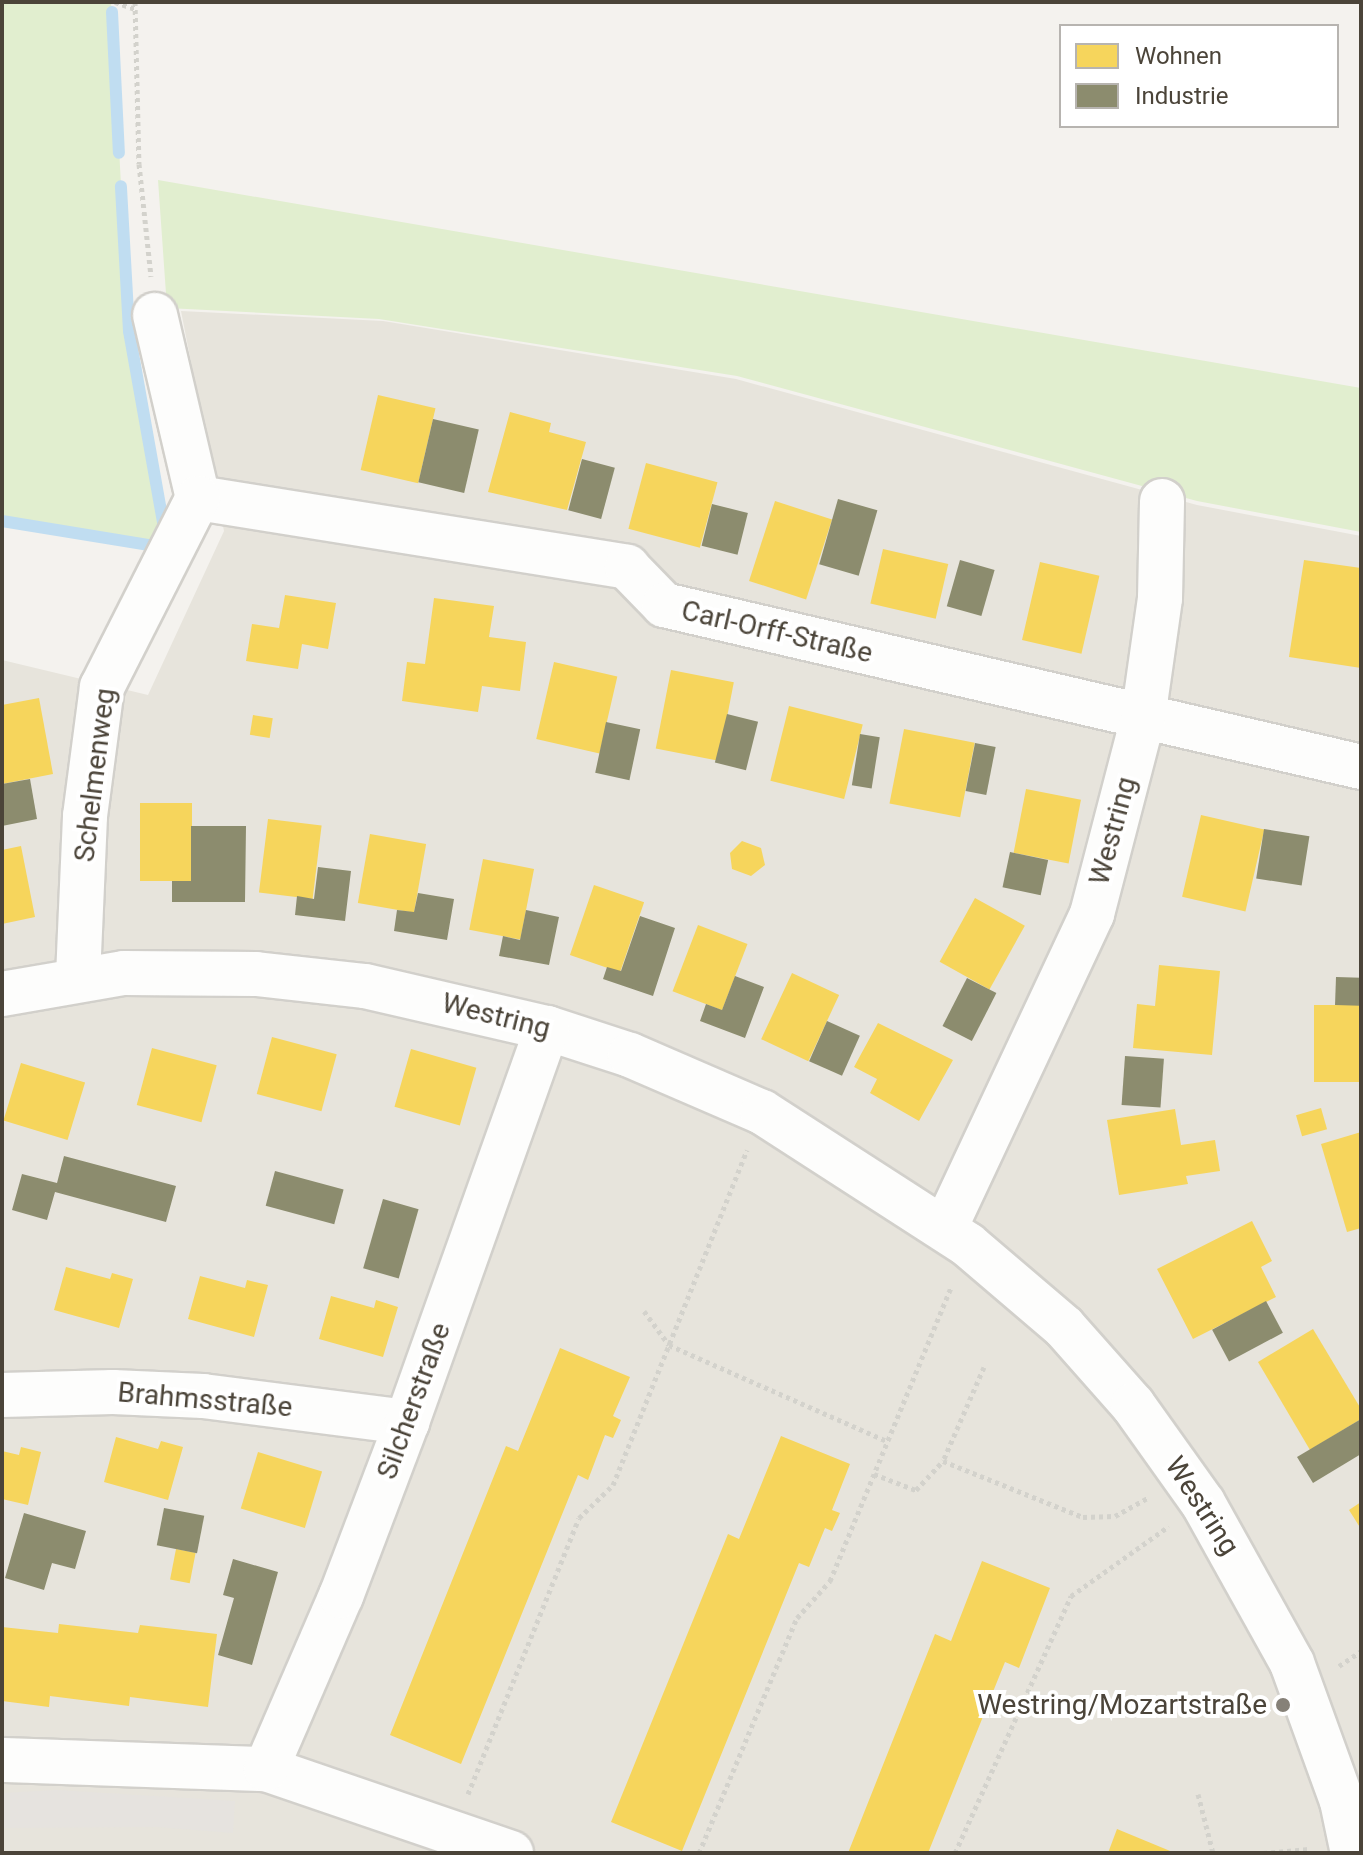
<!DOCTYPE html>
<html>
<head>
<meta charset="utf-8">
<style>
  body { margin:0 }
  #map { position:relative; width:1363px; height:1855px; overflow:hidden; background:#f4f2ee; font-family:Roboto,sans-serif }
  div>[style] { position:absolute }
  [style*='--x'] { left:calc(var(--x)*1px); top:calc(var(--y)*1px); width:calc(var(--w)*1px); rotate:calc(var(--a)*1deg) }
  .residential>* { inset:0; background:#e7e4dc }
  .green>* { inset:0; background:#e1eecf }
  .parking>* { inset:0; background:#e6e3df }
  .homes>* { inset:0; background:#f6d55c; transform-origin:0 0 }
  .industry>* { inset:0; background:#8c8c6e; transform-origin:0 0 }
  .stream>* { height:12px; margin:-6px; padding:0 6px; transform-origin:6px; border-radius:6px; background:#c0ddf1 }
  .path>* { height:5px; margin-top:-2.5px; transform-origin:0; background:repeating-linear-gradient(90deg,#d3d2cc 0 4px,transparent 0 8px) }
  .roads { filter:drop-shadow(2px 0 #d2d0cb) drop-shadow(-2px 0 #d2d0cb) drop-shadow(0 2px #d2d0cb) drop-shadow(0 -2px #d2d0cb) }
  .minor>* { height:44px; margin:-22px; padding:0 22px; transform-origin:22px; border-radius:22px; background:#fdfdfc }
  .dots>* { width:22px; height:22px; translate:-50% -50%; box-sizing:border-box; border:4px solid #fff; border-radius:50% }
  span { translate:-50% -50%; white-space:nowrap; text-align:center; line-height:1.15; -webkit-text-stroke:8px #fff; paint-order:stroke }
  .street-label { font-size:28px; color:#4b4439 }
  .poi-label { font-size:28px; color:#4b4439 }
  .right { translate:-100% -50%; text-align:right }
  .frame { position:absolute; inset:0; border:4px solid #4b4439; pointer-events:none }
  .legend { position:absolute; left:1059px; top:24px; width:280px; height:104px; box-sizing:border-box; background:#fff; border:2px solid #b7b4b0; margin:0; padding:10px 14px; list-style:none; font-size:24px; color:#4b4439 }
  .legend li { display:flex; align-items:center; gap:16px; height:40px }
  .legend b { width:40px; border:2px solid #b7b4b0 }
</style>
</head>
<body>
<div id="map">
  <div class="residential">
    <i style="clip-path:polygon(181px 311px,383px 321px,736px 379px,1197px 505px,1361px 536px,1361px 1853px,2px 1853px,2px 660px,148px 695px,224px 531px)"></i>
  </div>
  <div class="green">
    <i style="clip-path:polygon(2px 2px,111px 2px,129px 331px,167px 533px,154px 546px,2px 521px)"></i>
    <i style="clip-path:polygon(158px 180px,1361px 388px,1361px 532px,1197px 501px,737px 376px,379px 319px,167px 308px)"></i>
  </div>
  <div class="parking">
    <i style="clip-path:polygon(57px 1790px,235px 1801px,233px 1833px,158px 1827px,2px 1828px,2px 1793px)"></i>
  </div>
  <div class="homes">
    <i style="left:378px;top:395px;width:59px;height:77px;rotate:13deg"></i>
    <i style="clip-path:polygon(510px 412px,551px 423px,549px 432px,586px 442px,567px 510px,488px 492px)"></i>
    <i style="left:646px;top:463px;width:74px;height:68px;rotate:15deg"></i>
    <i style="left:775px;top:501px;width:60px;height:84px;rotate:18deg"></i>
    <i style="left:883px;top:549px;width:67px;height:56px;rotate:13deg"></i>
    <i style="clip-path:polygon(1304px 560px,1361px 568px,1361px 668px,1289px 657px)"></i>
    <i style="left:1040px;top:562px;width:61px;height:80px;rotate:13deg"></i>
    <i style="clip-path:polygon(285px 595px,336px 603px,328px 649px,302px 644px,298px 669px,246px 661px,252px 624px,279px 628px)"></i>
    <i style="clip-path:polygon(434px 598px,494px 606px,489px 637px,526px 642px,520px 691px,482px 686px,478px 712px,402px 701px,407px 662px,425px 664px)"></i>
    <i style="left:554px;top:662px;width:65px;height:79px;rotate:13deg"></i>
    <i style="left:671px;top:670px;width:64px;height:80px;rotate:11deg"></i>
    <i style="clip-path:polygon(39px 698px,53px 774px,2px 784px,2px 705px)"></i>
    <i style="left:789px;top:706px;width:76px;height:77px;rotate:14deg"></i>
    <i style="left:253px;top:715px;width:20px;height:20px;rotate:9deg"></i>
    <i style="left:904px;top:729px;width:72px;height:76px;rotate:11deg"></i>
    <i style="left:1026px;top:789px;width:56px;height:65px;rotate:11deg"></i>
    <i style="left:140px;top:803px;width:52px;height:78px"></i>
    <i style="left:1201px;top:815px;width:65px;height:84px;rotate:13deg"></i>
    <i style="left:268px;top:819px;width:54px;height:74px;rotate:7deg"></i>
    <i style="left:370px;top:834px;width:57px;height:70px;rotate:10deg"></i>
    <i style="clip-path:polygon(742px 841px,761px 848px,765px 865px,751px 876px,732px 869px,730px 853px)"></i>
    <i style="clip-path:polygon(21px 846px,35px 917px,2px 924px,2px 850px)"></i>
    <i style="left:483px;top:859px;width:52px;height:72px;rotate:11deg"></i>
    <i style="left:594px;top:885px;width:53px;height:74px;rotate:19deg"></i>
    <i style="left:975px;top:898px;width:57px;height:73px;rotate:29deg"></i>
    <i style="left:698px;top:925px;width:53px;height:71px;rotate:21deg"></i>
    <i style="clip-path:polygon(1159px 965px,1220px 971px,1212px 1055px,1133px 1048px,1137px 1004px,1155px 1006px)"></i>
    <i style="left:792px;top:973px;width:52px;height:73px;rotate:25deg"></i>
    <i style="left:1314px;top:1005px;width:47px;height:77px"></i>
    <i style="clip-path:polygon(878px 1023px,953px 1060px,919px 1121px,870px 1093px,877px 1079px,854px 1067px)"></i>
    <i style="left:272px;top:1037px;width:67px;height:59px;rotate:15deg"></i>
    <i style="left:152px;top:1048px;width:67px;height:59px;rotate:15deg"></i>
    <i style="left:411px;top:1049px;width:68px;height:60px;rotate:16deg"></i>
    <i style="left:21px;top:1063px;width:67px;height:60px;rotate:17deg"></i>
    <i style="left:1321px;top:1108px;width:22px;height:26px;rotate:74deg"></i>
    <i style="clip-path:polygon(1175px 1109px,1181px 1145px,1215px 1140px,1220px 1171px,1186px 1176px,1188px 1184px,1119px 1195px,1107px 1120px)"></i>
    <i style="clip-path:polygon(1361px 1132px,1361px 1228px,1347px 1232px,1321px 1144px)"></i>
    <i style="clip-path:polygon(1252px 1221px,1272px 1261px,1261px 1267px,1276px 1297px,1193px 1339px,1157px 1269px)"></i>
    <i style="clip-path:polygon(66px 1267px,110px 1279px,112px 1273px,133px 1279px,119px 1328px,54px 1310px)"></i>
    <i style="clip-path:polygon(200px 1276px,245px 1288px,247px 1280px,268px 1285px,254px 1337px,188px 1319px)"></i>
    <i style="clip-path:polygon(331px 1296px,374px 1308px,376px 1300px,398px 1307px,383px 1357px,319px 1339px)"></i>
    <i style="clip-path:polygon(1313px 1329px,1361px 1409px,1361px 1419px,1310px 1450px,1258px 1362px)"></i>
    <i style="clip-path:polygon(560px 1348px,630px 1377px,613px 1416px,621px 1420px,613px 1438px,605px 1435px,588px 1480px,578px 1475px,461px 1764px,390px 1735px,506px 1446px,518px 1451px)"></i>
    <i style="clip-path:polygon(781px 1436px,850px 1464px,832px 1510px,840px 1513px,832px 1531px,825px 1528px,809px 1567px,799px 1563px,682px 1851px,611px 1822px,728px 1534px,739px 1539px)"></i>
    <i style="clip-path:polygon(116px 1437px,158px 1449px,161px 1441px,183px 1447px,168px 1500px,104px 1482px)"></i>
    <i style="clip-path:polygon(21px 1447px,41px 1452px,28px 1505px,2px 1499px,2px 1451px,19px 1455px)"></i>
    <i style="left:258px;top:1452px;width:67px;height:59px;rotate:17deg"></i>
    <i style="clip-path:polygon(1361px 1502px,1361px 1529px,1349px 1510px)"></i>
    <i style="left:176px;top:1549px;width:20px;height:31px;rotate:11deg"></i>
    <i style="clip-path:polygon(982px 1561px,1050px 1588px,1019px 1668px,1005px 1662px,928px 1853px,848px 1853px,935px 1634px,951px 1641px)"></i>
    <i style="clip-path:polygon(59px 1624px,138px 1633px,140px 1625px,217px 1634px,208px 1707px,130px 1697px,129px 1706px,50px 1696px,49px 1707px,2px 1701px,2px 1627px,58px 1633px)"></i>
    <i style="clip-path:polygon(1117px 1829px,1175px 1853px,1108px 1853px)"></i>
  </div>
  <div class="industry">
    <i style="left:433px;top:419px;width:47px;height:65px;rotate:13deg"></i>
    <i style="left:582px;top:459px;width:34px;height:53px;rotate:15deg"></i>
    <i style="left:838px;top:499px;width:41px;height:68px;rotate:16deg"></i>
    <i style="left:712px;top:504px;width:37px;height:43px;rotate:14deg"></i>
    <i style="left:960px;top:560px;width:36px;height:48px;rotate:16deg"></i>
    <i style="left:727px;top:714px;width:32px;height:50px;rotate:14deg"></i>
    <i style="left:606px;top:722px;width:35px;height:52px;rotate:12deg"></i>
    <i style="left:860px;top:734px;width:20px;height:52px;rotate:9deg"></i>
    <i style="left:975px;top:743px;width:21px;height:49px;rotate:11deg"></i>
    <i style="clip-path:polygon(30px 779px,37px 819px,2px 826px,2px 784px)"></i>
    <i style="clip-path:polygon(191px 826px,246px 826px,245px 902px,172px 902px,172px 881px,191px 881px)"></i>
    <i style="left:1264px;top:829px;width:46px;height:50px;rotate:9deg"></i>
    <i style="left:1010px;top:852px;width:39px;height:36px;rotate:12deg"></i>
    <i style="clip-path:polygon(318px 867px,351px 871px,345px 921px,295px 915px,297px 896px,314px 899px)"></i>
    <i style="clip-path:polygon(418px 893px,454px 899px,447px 940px,394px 931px,397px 910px,414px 912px)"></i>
    <i style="clip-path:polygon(526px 910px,559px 917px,549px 965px,499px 956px,503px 936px,520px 940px)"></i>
    <i style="clip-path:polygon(640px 916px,675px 928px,653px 996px,603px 979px,607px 967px,621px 971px)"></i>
    <i style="clip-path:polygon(735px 976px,764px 987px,745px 1038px,700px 1021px,706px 1004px,722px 1010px)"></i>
    <i style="left:1336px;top:977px;width:25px;height:28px;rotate:2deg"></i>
    <i style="left:967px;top:978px;width:33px;height:54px;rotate:27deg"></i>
    <i style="left:827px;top:1021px;width:36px;height:44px;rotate:24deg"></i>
    <i style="left:1125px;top:1056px;width:39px;height:49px;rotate:4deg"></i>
    <i style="clip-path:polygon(64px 1156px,176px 1186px,166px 1222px,55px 1192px,47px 1220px,12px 1210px,22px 1174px,57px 1183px)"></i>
    <i style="left:275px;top:1171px;width:71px;height:36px;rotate:15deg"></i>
    <i style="left:383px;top:1199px;width:37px;height:72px;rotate:16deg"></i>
    <i style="left:1266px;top:1301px;width:36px;height:61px;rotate:62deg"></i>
    <i style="clip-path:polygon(1361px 1419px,1361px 1454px,1313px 1483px,1297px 1457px)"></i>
    <i style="left:164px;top:1508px;width:41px;height:38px;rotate:11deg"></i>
    <i style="clip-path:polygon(24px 1513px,86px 1531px,75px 1569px,52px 1563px,44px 1590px,5px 1578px)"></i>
    <i style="clip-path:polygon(233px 1559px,278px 1572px,252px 1665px,218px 1655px,234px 1598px,223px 1595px)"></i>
  </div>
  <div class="stream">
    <i style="--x:112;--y:12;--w:141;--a:87.2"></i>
    <i style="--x:2;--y:521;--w:154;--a:9.3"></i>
    <i style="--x:154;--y:546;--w:14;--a:-30"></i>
    <i style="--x:166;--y:539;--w:211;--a:-100.1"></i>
    <i style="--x:129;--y:331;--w:145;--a:-93.2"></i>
  </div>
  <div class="path">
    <i style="--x:115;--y:2;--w:21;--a:19"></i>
    <i style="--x:135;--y:2;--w:162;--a:88.6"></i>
    <i style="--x:139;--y:164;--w:113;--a:83.9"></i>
    <i style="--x:644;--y:1311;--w:42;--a:53.7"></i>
    <i style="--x:669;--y:1345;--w:238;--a:23.8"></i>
    <i style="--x:984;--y:1367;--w:103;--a:113.6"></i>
    <i style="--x:943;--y:1461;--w:151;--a:21.8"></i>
    <i style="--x:1083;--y:1517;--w:32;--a:-2"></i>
    <i style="--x:1115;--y:1516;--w:39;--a:-29"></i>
    <i style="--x:874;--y:1474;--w:45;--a:20.9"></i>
    <i style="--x:916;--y:1490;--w:40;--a:-47"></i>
    <i style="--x:1339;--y:1666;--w:27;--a:-34"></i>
    <i style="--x:468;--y:1794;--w:297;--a:-68.1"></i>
    <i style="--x:579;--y:1518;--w:47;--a:-44.1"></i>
    <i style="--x:613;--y:1485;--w:361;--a:-68.2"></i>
    <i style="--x:1198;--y:1794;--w:61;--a:75.7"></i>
    <i style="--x:699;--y:1853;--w:255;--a:-67.4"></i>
    <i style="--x:797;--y:1618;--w:50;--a:-48.3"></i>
    <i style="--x:830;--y:1581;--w:318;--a:-67.6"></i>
    <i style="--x:955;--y:1853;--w:282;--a:-65.7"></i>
    <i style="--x:1071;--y:1596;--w:120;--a:-35.5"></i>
    <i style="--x:1263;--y:1853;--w:46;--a:-5"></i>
  </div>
  <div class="roads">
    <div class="minor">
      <i style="--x:155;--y:315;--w:188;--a:76.8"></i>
      <i style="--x:198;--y:498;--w:435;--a:9.1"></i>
      <i style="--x:627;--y:567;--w:53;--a:45.8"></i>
      <i style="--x:664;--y:605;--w:716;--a:13.08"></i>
      <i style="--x:78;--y:977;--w:161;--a:-87.5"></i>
      <i style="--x:85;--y:816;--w:130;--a:-82.5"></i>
      <i style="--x:102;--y:687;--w:212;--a:-63.1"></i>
      <i style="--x:2;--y:994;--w:124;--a:-9.8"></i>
      <i style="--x:124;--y:973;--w:132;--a:0.4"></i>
      <i style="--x:256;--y:974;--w:110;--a:6.3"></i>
      <i style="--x:365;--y:986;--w:187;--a:13"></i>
      <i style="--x:547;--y:1028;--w:87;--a:18"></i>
      <i style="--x:630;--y:1055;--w:144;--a:23.4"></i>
      <i style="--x:762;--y:1112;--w:245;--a:32.8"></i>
      <i style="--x:968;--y:1245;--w:126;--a:40.5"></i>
      <i style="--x:1064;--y:1327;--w:104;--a:48.5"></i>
      <i style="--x:1133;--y:1405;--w:120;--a:54.5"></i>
      <i style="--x:1203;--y:1503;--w:183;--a:60.9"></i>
      <i style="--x:1292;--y:1663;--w:147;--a:70.1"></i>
      <i style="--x:1342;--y:1801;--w:53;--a:78.1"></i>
      <i style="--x:945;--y:1228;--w:347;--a:-64.9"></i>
      <i style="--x:1092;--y:914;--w:203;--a:-75.4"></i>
      <i style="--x:1143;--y:718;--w:121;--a:-81.9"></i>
      <i style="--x:1160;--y:598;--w:97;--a:-88.8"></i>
      <i style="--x:2;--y:1395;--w:111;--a:-1.5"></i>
      <i style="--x:113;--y:1392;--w:90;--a:2.5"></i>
      <i style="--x:203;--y:1396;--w:206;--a:7.3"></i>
      <i style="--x:2;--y:1760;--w:264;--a:2"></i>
      <i style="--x:266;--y:1769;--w:259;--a:18.9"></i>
      <i style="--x:266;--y:1769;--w:189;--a:-66.6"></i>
      <i style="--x:341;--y:1596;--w:186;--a:-69.2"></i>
      <i style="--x:407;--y:1422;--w:418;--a:-70.4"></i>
    </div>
  </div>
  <div class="dots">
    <i style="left:1283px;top:1705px;background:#868178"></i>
  </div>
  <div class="street-label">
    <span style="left:777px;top:632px;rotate:13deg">Carl-Orff-Straße</span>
    <span style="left:95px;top:775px;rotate:-83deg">Schelmenweg</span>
    <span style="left:1113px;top:831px;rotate:-75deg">Westring</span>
    <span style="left:496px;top:1016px;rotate:14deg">Westring</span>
    <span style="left:205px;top:1400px;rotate:5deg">Brahmsstraße</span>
    <span style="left:414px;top:1401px;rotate:-70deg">Silcherstraße</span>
    <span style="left:1202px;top:1506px;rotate:57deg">Westring</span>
  </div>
  <div class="poi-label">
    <span class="right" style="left:1267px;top:1705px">Westring/Mozartstraße</span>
  </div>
  <div class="frame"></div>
  <ul class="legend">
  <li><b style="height:22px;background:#f6d55c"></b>Wohnen</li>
  <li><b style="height:22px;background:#8c8c6e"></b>Industrie</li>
  </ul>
</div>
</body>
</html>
